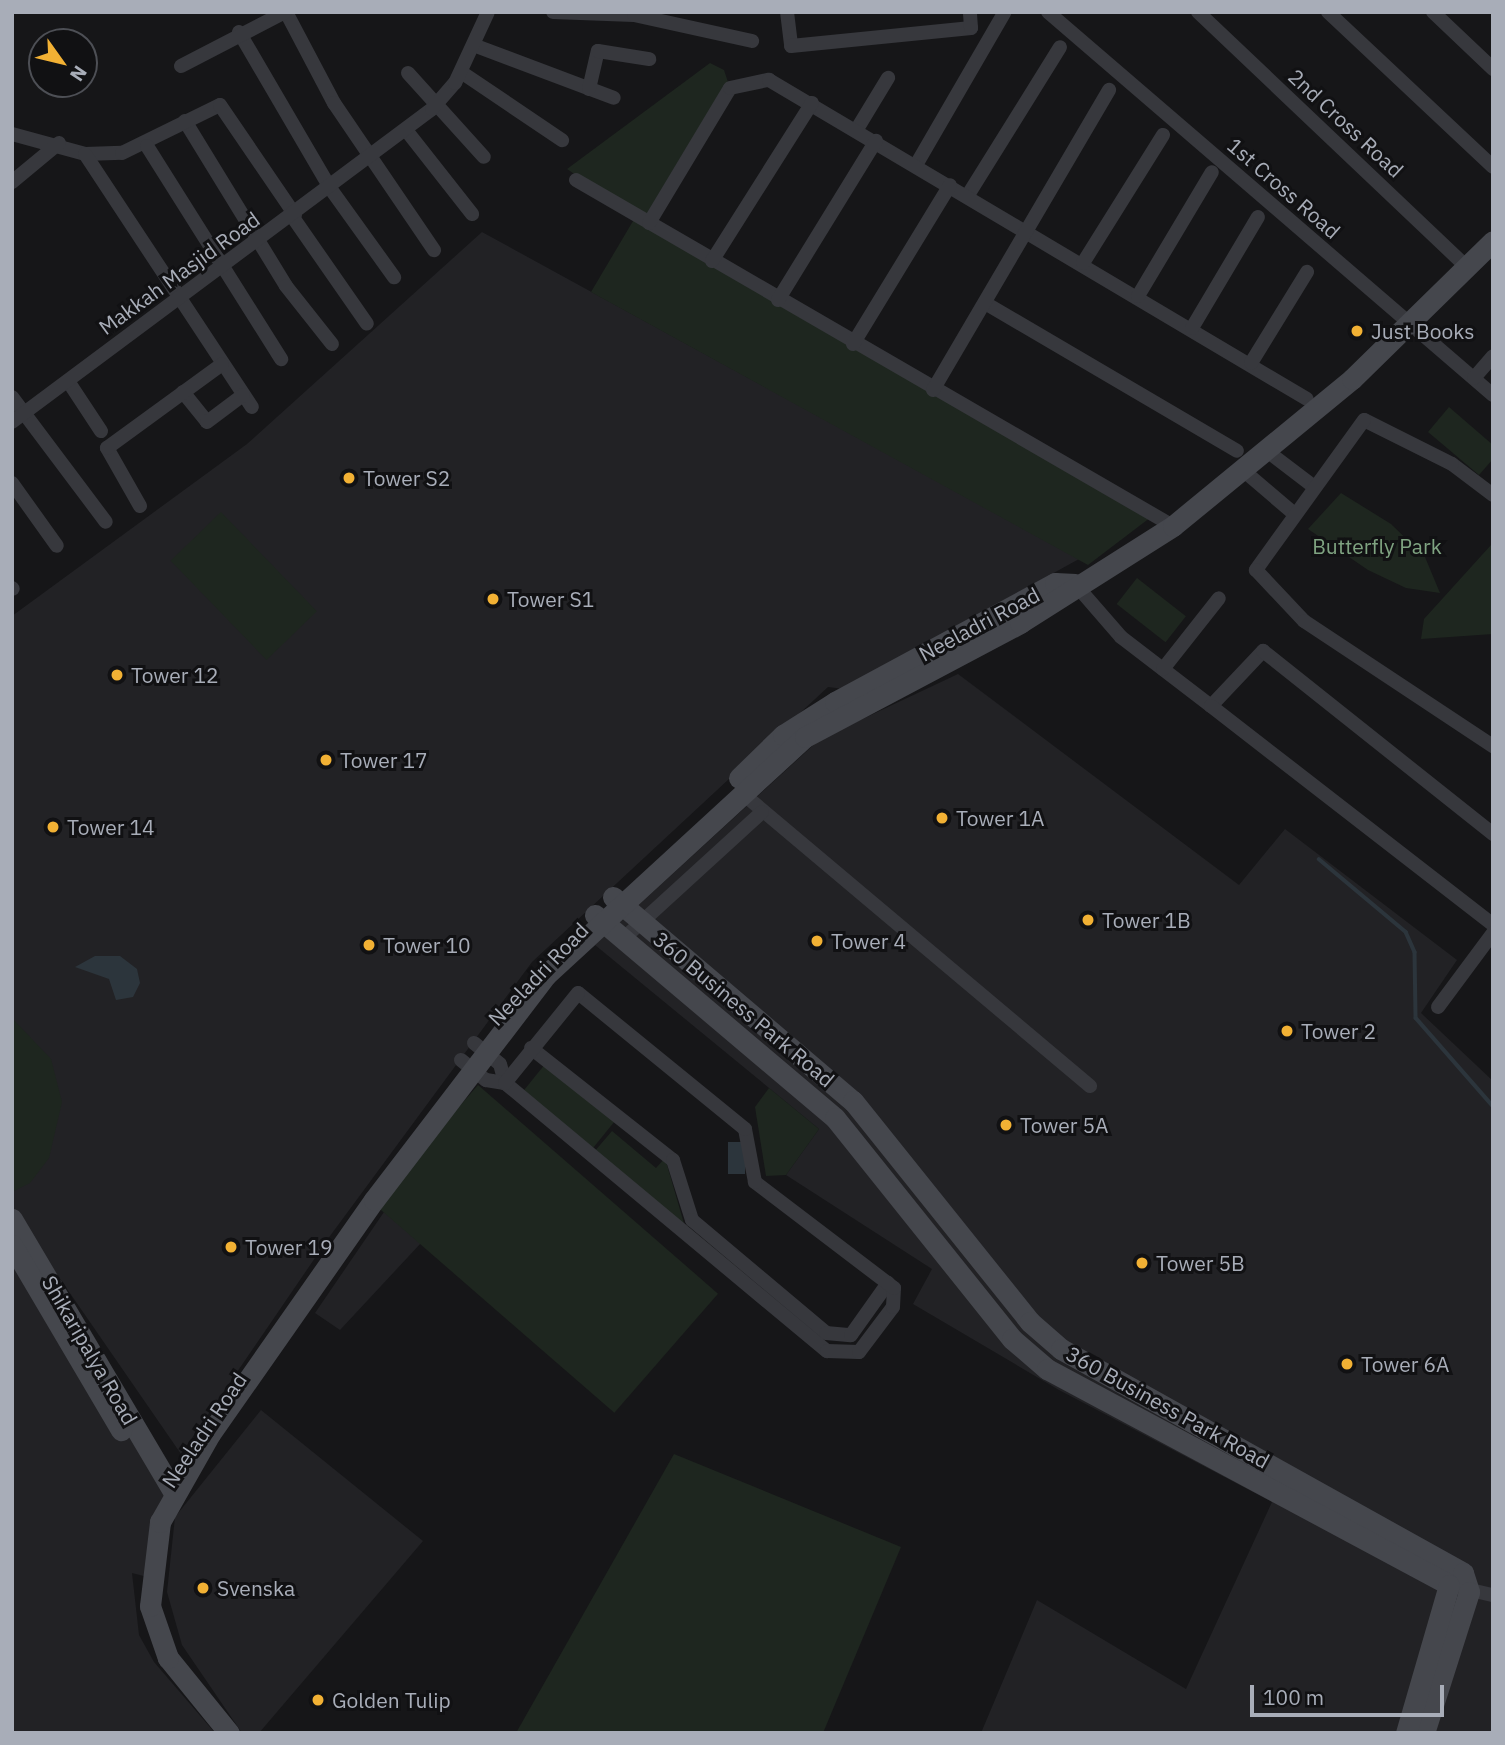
<!DOCTYPE html>
<html>
<head>
<meta charset="utf-8">
<style>
  body { margin:0 }
  #map { position:relative; width:1505px; height:1745px; overflow:hidden; background:#161618; font-family:"IBM Plex Sans",sans-serif }
  div>[style] { position:absolute }
  [style*='--x'] { left:calc(var(--x)*1px); top:calc(var(--y)*1px); width:calc(var(--w)*1px); rotate:calc(var(--a)*1deg) }
  .built>* { inset:0; background:#222225 }
  .green>* { inset:0; background:#1e261f; transform-origin:0 0 }
  .water>* { inset:0; background:#2c353c; transform-origin:0 0 }
  .stream>* { height:3.5px; margin:-1.75px; padding:0 1.75px; transform-origin:1.75px; border-radius:1.75px; background:#2c353c }
  .street>* { height:14px; margin:-7px; padding:0 7px; transform-origin:7px; border-radius:7px; background:#37383d }
  .secondary>* { height:21px; margin:-10.5px; padding:0 10.5px; transform-origin:10.5px; border-radius:10.5px; background:#45474d }
  .dots>* { width:19px; height:19px; translate:-50% -50%; box-sizing:border-box; border:4px solid #111113; border-radius:50% }
  span { translate:-50% -50%; white-space:nowrap; text-align:center; line-height:1.15; -webkit-text-stroke:6px #111113; paint-order:stroke }
  .street-label { font-size:21px; color:#a8adb8 }
  .poi-label { font-size:21px; color:#a8adb8 }
  .left { translate:0 -50%; text-align:left }
  .park-label { font-size:21px; color:#7fa381 }
  .frame { position:absolute; inset:0; border:14px solid #a8adb8; pointer-events:none }
  .north { position:absolute; left:28px; top:28px; width:70px; height:70px; box-sizing:border-box; background:#111113; border:2px solid #4d4f55; border-radius:50%; rotate:124deg; font-size:19px; font-weight:700; line-height:28px; text-align:center; color:#a8adb8 }
  .north::after { content:''; display:block; margin:auto; width:24px; height:32px; background:#f2b134; clip-path:polygon(50% 0,100% 100%,50% 72%,0 100%) }
  .scale { position:absolute; left:1250px; top:1685px; width:194px; height:32px; box-sizing:border-box; border:4px solid #a8adb8; border-top:0; padding-left:9px; font-size:21px; line-height:24px; white-space:nowrap; color:#a8adb8; -webkit-text-stroke:5px #111113; paint-order:stroke }
</style>
</head>
<body>
<div id="map">
  <div class="built">
    <i style="clip-path:polygon(482px 232px,1079px 559px,844px 689px,828px 687px,532px 962px,330px 1236px,181px 1454px,45px 1257px,172px 1496px,159px 1580px,132px 1573px,139px 1635px,154px 1662px,215px 1733px,12px 1733px,12px 616px,247px 444px)"></i>
    <i style="clip-path:polygon(958px 674px,1239px 885px,1285px 829px,1457px 960px,1421px 1013px,1493px 1081px,1493px 1733px,981px 1733px,1037px 1600px,1186px 1689px,1272px 1502px,1059px 1390px,913px 1304px,932px 1269px,786px 1175px,819px 1129px,595px 945px,820px 739px)"></i>
    <i style="clip-path:polygon(384px 1212px,421px 1243px,340px 1330px,315px 1313px)"></i>
    <i style="clip-path:polygon(261px 1410px,423px 1541px,259px 1733px,242px 1733px,182px 1645px,167px 1592px,175px 1517px)"></i>
  </div>
  <div class="green">
    <i style="clip-path:polygon(710px 63px,724px 70px,730px 88px,649px 223px,1155px 514px,1088px 565px,591px 292px,636px 216px,567px 169px)"></i>
    <i style="clip-path:polygon(1449px 407px,1493px 445px,1493px 459px,1479px 475px,1428px 432px)"></i>
    <i style="clip-path:polygon(1341px 493px,1391px 524px,1425px 557px,1440px 593px,1406px 588px,1368px 570px,1308px 529px)"></i>
    <i style="clip-path:polygon(1493px 504px,1493px 634px,1421px 639px,1424px 619px,1491px 545px)"></i>
    <i style="left:221px;top:512px;width:138px;height:70px;rotate:46deg"></i>
    <i style="left:1137px;top:578px;width:62px;height:33px;rotate:38deg"></i>
    <i style="clip-path:polygon(12px 1018px,51px 1059px,62px 1102px,49px 1158px,30px 1183px,12px 1192px)"></i>
    <i style="left:546px;top:1063px;width:90px;height:38px;rotate:39deg"></i>
    <i style="left:478px;top:1085px;width:318px;height:158px;rotate:41deg"></i>
    <i style="clip-path:polygon(769px 1088px,819px 1129px,786px 1175px,766px 1176px,755px 1107px)"></i>
    <i style="clip-path:polygon(612px 1131px,656px 1168px,665px 1158px,685px 1227px,594px 1152px)"></i>
    <i style="clip-path:polygon(674px 1454px,901px 1547px,823px 1733px,516px 1733px)"></i>
  </div>
  <div class="water">
    <i style="clip-path:polygon(95px 956px,120px 956px,137px 969px,140px 983px,133px 997px,116px 1000px,109px 979px,75px 967px)"></i>
    <i style="left:728px;top:1142px;width:17px;height:32px"></i>
  </div>
  <div class="stream">
    <i style="--x:1319;--y:859;--w:114;--a:40"></i>
    <i style="--x:1406;--y:932;--w:22;--a:66"></i>
    <i style="--x:1415;--y:952;--w:66;--a:89.1"></i>
    <i style="--x:1416;--y:1018;--w:117;--a:48.8"></i>
  </div>
  <div class="street">
    <i style="--x:286;--y:12;--w:103;--a:62.2"></i>
    <i style="--x:334;--y:103;--w:178;--a:55.8"></i>
    <i style="--x:553;--y:12;--w:81;--a:2.1"></i>
    <i style="--x:634;--y:15;--w:121;--a:12.4"></i>
    <i style="--x:787;--y:12;--w:34;--a:83"></i>
    <i style="--x:791;--y:46;--w:181;--a:-5.7"></i>
    <i style="--x:971;--y:28;--w:16;--a:-94"></i>
    <i style="--x:1048;--y:12;--w:587;--a:40.72"></i>
    <i style="--x:1198;--y:12;--w:368;--a:43.5"></i>
    <i style="--x:1328;--y:12;--w:226;--a:43.2"></i>
    <i style="--x:1433;--y:12;--w:83;--a:43.5"></i>
    <i style="--x:239;--y:32;--w:181;--a:59.7"></i>
    <i style="--x:330;--y:188;--w:110;--a:54.3"></i>
    <i style="--x:476;--y:46;--w:147;--a:20.6"></i>
    <i style="--x:181;--y:66;--w:117;--a:-27.4"></i>
    <i style="--x:461;--y:72;--w:122;--a:34"></i>
    <i style="--x:408;--y:73;--w:113;--a:47.9"></i>
    <i style="--x:589;--y:89;--w:39;--a:-77"></i>
    <i style="--x:598;--y:51;--w:52;--a:8.9"></i>
    <i style="--x:185;--y:121;--w:193;--a:58.5"></i>
    <i style="--x:286;--y:286;--w:74;--a:51.6"></i>
    <i style="--x:857;--y:129;--w:60;--a:-58.7"></i>
    <i style="--x:406;--y:130;--w:107;--a:51.8"></i>
    <i style="--x:12;--y:134;--w:76;--a:15.3"></i>
    <i style="--x:85;--y:154;--w:37;--a:-2"></i>
    <i style="--x:122;--y:153;--w:109;--a:-26.1"></i>
    <i style="--x:220;--y:105;--w:133;--a:55.7"></i>
    <i style="--x:147;--y:146;--w:252;--a:57.8"></i>
    <i style="--x:85;--y:154;--w:303;--a:56.6"></i>
    <i style="--x:916;--y:165;--w:176;--a:-59.9"></i>
    <i style="--x:576;--y:180;--w:690;--a:30.1"></i>
    <i style="--x:12;--y:182;--w:61;--a:-39.7"></i>
    <i style="--x:968;--y:195;--w:174;--a:-58.1"></i>
    <i style="--x:292;--y:216;--w:131;--a:55.2"></i>
    <i style="--x:649;--y:223;--w:157;--a:-59"></i>
    <i style="--x:730;--y:88;--w:40;--a:-12"></i>
    <i style="--x:769;--y:80;--w:625;--a:30.67"></i>
    <i style="--x:712;--y:261;--w:187;--a:-57.7"></i>
    <i style="--x:1083;--y:263;--w:151;--a:-58"></i>
    <i style="--x:1138;--y:296;--w:144;--a:-59.2"></i>
    <i style="--x:778;--y:300;--w:187;--a:-58.4"></i>
    <i style="--x:985;--y:303;--w:292;--a:30.4"></i>
    <i style="--x:1192;--y:328;--w:129;--a:-59.3"></i>
    <i style="--x:853;--y:344;--w:186;--a:-58.6"></i>
    <i style="--x:1251;--y:363;--w:107;--a:-58.4"></i>
    <i style="--x:1474;--y:378;--w:29;--a:-49"></i>
    <i style="--x:68;--y:381;--w:60;--a:56.6"></i>
    <i style="--x:933;--y:390;--w:348;--a:-59.6"></i>
    <i style="--x:183;--y:392;--w:38;--a:51"></i>
    <i style="--x:207;--y:422;--w:45;--a:-36.9"></i>
    <i style="--x:12;--y:397;--w:156;--a:53.1"></i>
    <i style="--x:12;--y:422;--w:524;--a:-36.69"></i>
    <i style="--x:432;--y:109;--w:35;--a:-49"></i>
    <i style="--x:455;--y:83;--w:78;--a:-65.1"></i>
    <i style="--x:1267;--y:451;--w:58;--a:37.3"></i>
    <i style="--x:1244;--y:471;--w:63;--a:40.5"></i>
    <i style="--x:12;--y:483;--w:77;--a:54.5"></i>
    <i style="--x:1493;--y:495;--w:51;--a:-142.9"></i>
    <i style="--x:1452;--y:464;--w:98;--a:-153.4"></i>
    <i style="--x:1364;--y:420;--w:185;--a:125.8"></i>
    <i style="--x:1256;--y:570;--w:70;--a:46.7"></i>
    <i style="--x:1304;--y:621;--w:227;--a:33.5"></i>
    <i style="--x:140;--y:506;--w:67;--a:-119.6"></i>
    <i style="--x:107;--y:448;--w:142;--a:-36.1"></i>
    <i style="--x:1075;--y:584;--w:70;--a:49"></i>
    <i style="--x:1121;--y:637;--w:113;--a:37.5"></i>
    <i style="--x:1211;--y:706;--w:76;--a:-46.6"></i>
    <i style="--x:1263;--y:651;--w:294;--a:38.5"></i>
    <i style="--x:12;--y:588;--w:1;--a:45"></i>
    <i style="--x:1163;--y:669;--w:90;--a:-51.7"></i>
    <i style="--x:1211;--y:706;--w:357;--a:37.8"></i>
    <i style="--x:742;--y:793;--w:455;--a:40.1"></i>
    <i style="--x:623;--y:939;--w:188;--a:-42.4"></i>
    <i style="--x:1438;--y:1007;--w:92;--a:-53.4"></i>
    <i style="--x:474;--y:1043;--w:33;--a:39"></i>
    <i style="--x:500;--y:1064;--w:20;--a:75"></i>
    <i style="--x:531;--y:1048;--w:181;--a:38.3"></i>
    <i style="--x:673;--y:1160;--w:63;--a:72.4"></i>
    <i style="--x:692;--y:1220;--w:175;--a:40.1"></i>
    <i style="--x:826;--y:1333;--w:25;--a:5"></i>
    <i style="--x:851;--y:1335;--w:64;--a:-54.6"></i>
    <i style="--x:461;--y:1060;--w:32;--a:39"></i>
    <i style="--x:486;--y:1080;--w:19;--a:9"></i>
    <i style="--x:505;--y:1083;--w:419;--a:39.8"></i>
    <i style="--x:827;--y:1351;--w:32;--a:2"></i>
    <i style="--x:859;--y:1352;--w:56;--a:-52.9"></i>
    <i style="--x:893;--y:1307;--w:19;--a:-87"></i>
    <i style="--x:894;--y:1288;--w:175;--a:-142.7"></i>
    <i style="--x:755;--y:1182;--w:54;--a:-100.7"></i>
    <i style="--x:745;--y:1129;--w:215;--a:-140.8"></i>
    <i style="--x:578;--y:993;--w:116;--a:129"></i>
    <i style="--x:1462;--y:1588;--w:32;--a:13"></i>
  </div>
  <div class="secondary">
    <i style="--x:739;--y:778;--w:62;--a:-44.3"></i>
    <i style="--x:783;--y:735;--w:62;--a:-32.4"></i>
    <i style="--x:835;--y:702;--w:250;--a:-28.4"></i>
    <i style="--x:1055;--y:583;--w:20;--a:3"></i>
    <i style="--x:613;--y:897;--w:315;--a:40.4"></i>
    <i style="--x:853;--y:1101;--w:283;--a:51.3"></i>
    <i style="--x:1030;--y:1322;--w:41;--a:41.1"></i>
    <i style="--x:1061;--y:1349;--w:460;--a:29.1"></i>
    <i style="--x:1463;--y:1573;--w:20;--a:72"></i>
    <i style="--x:1469;--y:1592;--w:148;--a:107.7"></i>
    <i style="--x:595;--y:915;--w:314;--a:40.2"></i>
    <i style="--x:835;--y:1118;--w:283;--a:51.3"></i>
    <i style="--x:1012;--y:1339;--w:46;--a:40.6"></i>
    <i style="--x:1047;--y:1369;--w:456;--a:28.2"></i>
    <i style="--x:1449;--y:1585;--w:154;--a:106.2"></i>
    <i style="--x:12;--y:1219;--w:318;--a:59.4"></i>
    <i style="--x:12;--y:1245;--w:215;--a:59.5"></i>
    <i style="--x:229;--y:1733;--w:97;--a:-129.1"></i>
    <i style="--x:168;--y:1658;--w:55;--a:-109.1"></i>
    <i style="--x:150;--y:1606;--w:85;--a:-83.2"></i>
    <i style="--x:160;--y:1522;--w:101;--a:-60.4"></i>
    <i style="--x:210;--y:1434;--w:286;--a:-55"></i>
    <i style="--x:374;--y:1200;--w:283;--a:-52.6"></i>
    <i style="--x:546;--y:975;--w:352;--a:-42.6"></i>
    <i style="--x:805;--y:737;--w:243;--a:-27.9"></i>
    <i style="--x:1020;--y:623;--w:181;--a:-32.4"></i>
    <i style="--x:1173;--y:526;--w:232;--a:-39.4"></i>
    <i style="--x:1352;--y:379;--w:197;--a:-44.4"></i>
  </div>
  <div class="dots">
    <i style="left:1357px;top:331px;background:#f2b134"></i>
    <i style="left:349px;top:478px;background:#f2b134"></i>
    <i style="left:493px;top:599px;background:#f2b134"></i>
    <i style="left:117px;top:675px;background:#f2b134"></i>
    <i style="left:326px;top:760px;background:#f2b134"></i>
    <i style="left:942px;top:818px;background:#f2b134"></i>
    <i style="left:53px;top:827px;background:#f2b134"></i>
    <i style="left:1088px;top:920px;background:#f2b134"></i>
    <i style="left:817px;top:941px;background:#f2b134"></i>
    <i style="left:369px;top:945px;background:#f2b134"></i>
    <i style="left:1287px;top:1031px;background:#f2b134"></i>
    <i style="left:1006px;top:1125px;background:#f2b134"></i>
    <i style="left:231px;top:1247px;background:#f2b134"></i>
    <i style="left:1142px;top:1263px;background:#f2b134"></i>
    <i style="left:1347px;top:1364px;background:#f2b134"></i>
    <i style="left:203px;top:1588px;background:#f2b134"></i>
    <i style="left:318px;top:1700px;background:#f2b134"></i>
  </div>
  <div class="street-label">
    <span style="left:1346px;top:123px;rotate:43deg">2nd Cross Road</span>
    <span style="left:1284px;top:188px;rotate:41deg">1st Cross Road</span>
    <span style="left:179px;top:273px;rotate:-36deg">Makkah Masjid Road</span>
    <span style="left:979px;top:624px;rotate:-28deg">Neeladri Road</span>
    <span style="left:538px;top:974px;rotate:-46deg">Neeladri Road</span>
    <span style="left:744px;top:1009px;rotate:40deg">360 Business Park Road</span>
    <span style="left:90px;top:1350px;rotate:60deg">Shikaripalya Road</span>
    <span style="left:1168px;top:1407px;rotate:29deg">360 Business Park Road</span>
    <span style="left:204px;top:1430px;rotate:-56deg">Neeladri Road</span>
  </div>
  <div class="poi-label">
    <span class="left" style="left:1371px;top:331px">Just Books</span>
    <span class="left" style="left:363px;top:478px">Tower S2</span>
    <span class="left" style="left:507px;top:599px">Tower S1</span>
    <span class="left" style="left:131px;top:675px">Tower 12</span>
    <span class="left" style="left:340px;top:760px">Tower 17</span>
    <span class="left" style="left:956px;top:818px">Tower 1A</span>
    <span class="left" style="left:67px;top:827px">Tower 14</span>
    <span class="left" style="left:1102px;top:920px">Tower 1B</span>
    <span class="left" style="left:831px;top:941px">Tower 4</span>
    <span class="left" style="left:383px;top:945px">Tower 10</span>
    <span class="left" style="left:1301px;top:1031px">Tower 2</span>
    <span class="left" style="left:1020px;top:1125px">Tower 5A</span>
    <span class="left" style="left:245px;top:1247px">Tower 19</span>
    <span class="left" style="left:1156px;top:1263px">Tower 5B</span>
    <span class="left" style="left:1361px;top:1364px">Tower 6A</span>
    <span class="left" style="left:217px;top:1588px">Svenska</span>
    <span class="left" style="left:332px;top:1700px">Golden Tulip</span>
  </div>
  <div class="park-label">
    <span style="left:1377px;top:546px">Butterfly Park</span>
  </div>
  <div class="frame"></div>
  <div class="north">N</div>
  <div class="scale">100 m</div>
</div>
</body>
</html>
